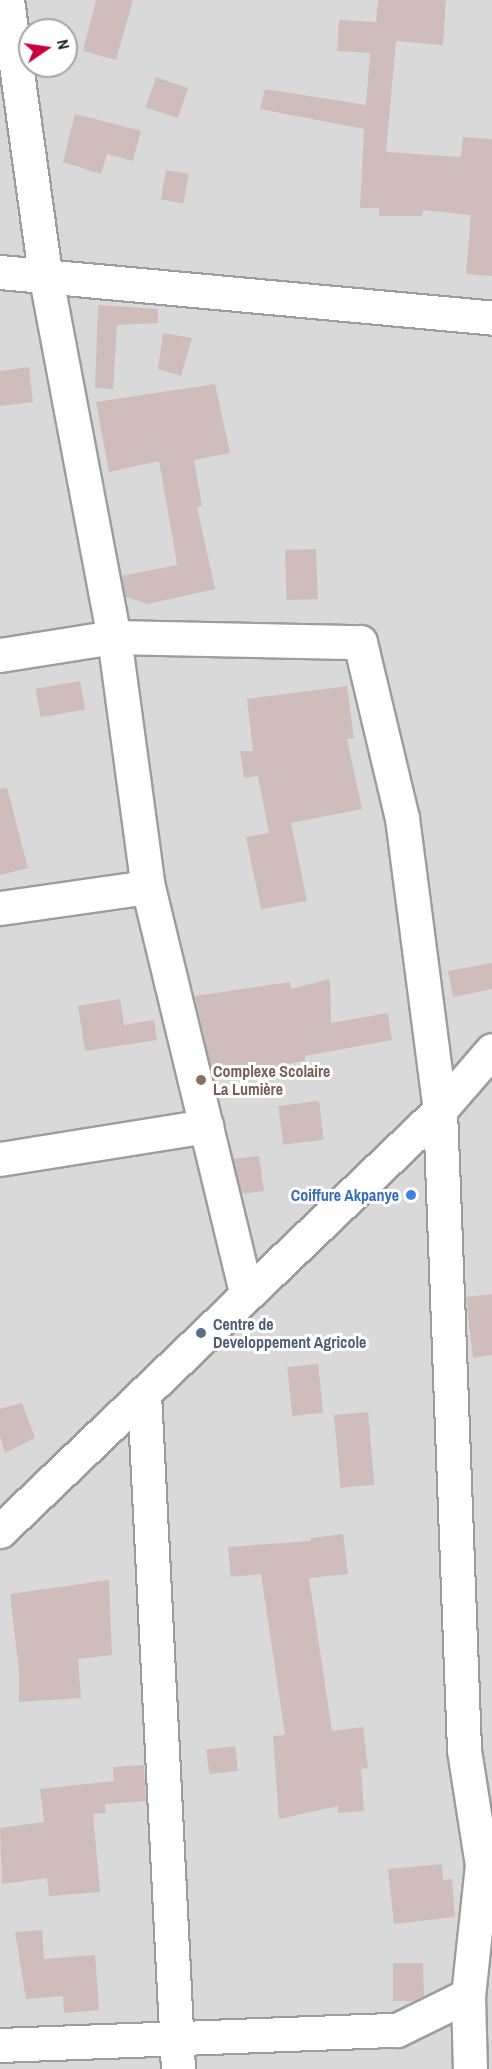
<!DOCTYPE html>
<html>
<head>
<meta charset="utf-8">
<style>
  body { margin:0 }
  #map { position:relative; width:492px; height:2069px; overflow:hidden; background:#eee6e1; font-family:"Archivo Narrow",sans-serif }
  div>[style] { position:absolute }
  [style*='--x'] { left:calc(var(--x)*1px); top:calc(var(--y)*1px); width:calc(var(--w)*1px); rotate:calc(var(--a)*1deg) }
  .residential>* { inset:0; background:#dad9d9 }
  .building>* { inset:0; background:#cebdba; transform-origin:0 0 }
  .roads { filter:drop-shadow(2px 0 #9d9d9d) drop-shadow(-2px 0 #9d9d9d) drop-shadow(0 2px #9d9d9d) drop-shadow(0 -2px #9d9d9d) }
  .minor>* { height:33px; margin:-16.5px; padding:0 16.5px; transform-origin:16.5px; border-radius:16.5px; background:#fff }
  .dots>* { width:16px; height:16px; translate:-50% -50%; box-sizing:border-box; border:3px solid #fff; border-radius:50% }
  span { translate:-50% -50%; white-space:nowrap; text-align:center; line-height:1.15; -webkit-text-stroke:6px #fff; paint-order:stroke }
  .education-label { font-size:16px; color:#785e54; font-weight:700 }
  .left { translate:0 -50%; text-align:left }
  .shop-label { font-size:16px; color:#366cbe; font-weight:700 }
  .right { translate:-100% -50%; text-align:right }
  .service-label { font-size:16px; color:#4e5e75; font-weight:700 }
  .north { position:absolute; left:18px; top:18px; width:60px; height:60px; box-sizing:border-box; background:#fff; border:2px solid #a4a4a4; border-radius:50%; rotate:77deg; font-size:16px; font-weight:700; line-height:24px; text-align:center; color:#1c1c1c }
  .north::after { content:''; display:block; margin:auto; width:21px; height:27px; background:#c8003d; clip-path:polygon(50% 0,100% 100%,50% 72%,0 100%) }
</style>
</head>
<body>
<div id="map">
  <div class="residential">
    <i style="clip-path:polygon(evenodd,0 0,492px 0,492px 2069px,0 2069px,0 0,30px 30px,66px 30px,66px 66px,30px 66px,30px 30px)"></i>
  </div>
  <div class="building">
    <i style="clip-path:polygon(96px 0,133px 0,116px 60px,83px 51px)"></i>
    <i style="clip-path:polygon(378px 0,446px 0,443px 45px,396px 41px,386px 152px,461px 157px,463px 137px,492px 139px,492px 276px,466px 274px,471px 215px,423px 210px,422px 216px,379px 216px,379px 208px,360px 208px,364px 129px,260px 109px,265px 89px,366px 105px,370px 53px,337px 51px,339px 20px,376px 22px)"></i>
    <i style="left:156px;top:77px;width:34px;height:32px;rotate:19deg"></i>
    <i style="clip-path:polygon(75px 114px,141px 131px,133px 161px,107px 154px,101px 174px,63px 162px)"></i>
    <i style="left:166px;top:170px;width:23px;height:30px;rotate:10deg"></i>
    <i style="clip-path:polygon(98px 305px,158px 309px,158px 323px,117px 325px,113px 389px,95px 388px)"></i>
    <i style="clip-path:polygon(163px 333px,192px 338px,181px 376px,158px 369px)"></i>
    <i style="clip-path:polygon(29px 367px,33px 402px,0 406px,0 371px)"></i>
    <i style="clip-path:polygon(215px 384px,230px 453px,194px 460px,202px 506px,197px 507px,215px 589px,148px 604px,126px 597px,121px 576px,177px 565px,174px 546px,159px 461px,109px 472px,96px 402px)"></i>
    <i style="left:316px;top:549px;width:50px;height:31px;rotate:88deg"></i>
    <i style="left:80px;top:681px;width:29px;height:45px;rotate:80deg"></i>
    <i style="clip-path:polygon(347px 686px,354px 738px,347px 739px,362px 809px,291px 823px,307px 901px,261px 909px,246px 837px,269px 833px,258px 776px,244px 778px,240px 751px,253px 751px,247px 699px)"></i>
    <i style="clip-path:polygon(7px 788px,28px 868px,0 875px,0 789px)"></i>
    <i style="clip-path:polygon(492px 963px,492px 989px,453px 997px,448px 971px)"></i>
    <i style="clip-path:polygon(330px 979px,331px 1023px,388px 1013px,392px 1040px,305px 1056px,305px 1061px,213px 1077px,195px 996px,290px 982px,291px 989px)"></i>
    <i style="clip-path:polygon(120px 999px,124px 1025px,154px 1020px,157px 1040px,85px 1051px,78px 1006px)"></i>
    <i style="left:319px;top:1101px;width:39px;height:41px;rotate:83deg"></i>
    <i style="clip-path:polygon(259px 1156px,264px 1191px,242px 1194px,233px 1159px)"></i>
    <i style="clip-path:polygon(492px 1294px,492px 1355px,473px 1358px,466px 1297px)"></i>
    <i style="left:318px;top:1364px;width:49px;height:31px;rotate:84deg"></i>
    <i style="clip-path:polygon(22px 1403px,35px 1438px,5px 1453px,0 1436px,0 1409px)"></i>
    <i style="left:368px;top:1412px;width:73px;height:34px;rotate:85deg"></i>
    <i style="clip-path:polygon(343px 1534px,348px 1574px,309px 1578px,332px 1731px,363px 1727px,368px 1768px,361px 1769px,364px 1811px,338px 1813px,338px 1806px,279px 1819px,273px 1736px,285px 1735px,261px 1574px,231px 1577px,228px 1547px,311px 1541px,311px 1538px)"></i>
    <i style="clip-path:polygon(109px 1580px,112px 1655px,78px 1659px,81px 1698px,19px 1702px,19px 1672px,10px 1594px)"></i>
    <i style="left:235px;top:1746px;width:25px;height:29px;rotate:83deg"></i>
    <i style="clip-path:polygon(144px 1765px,146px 1801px,105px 1804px,106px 1813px,93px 1814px,100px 1892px,49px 1896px,47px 1878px,2px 1884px,0 1828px,44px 1822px,40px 1789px,114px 1781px,113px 1767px)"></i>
    <i style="clip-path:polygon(442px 1864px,443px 1880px,452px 1879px,455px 1917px,394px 1924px,388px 1869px)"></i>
    <i style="clip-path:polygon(42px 1930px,44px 1959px,95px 1955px,99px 2010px,64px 2013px,63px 1996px,26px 1999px,15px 1932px)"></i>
    <i style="clip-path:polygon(393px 1963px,423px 1963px,424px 1996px,413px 2001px,393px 2001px)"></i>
  </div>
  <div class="roads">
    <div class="minor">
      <i style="--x:7;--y:0;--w:276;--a:82.1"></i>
      <i style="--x:45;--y:273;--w:370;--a:79.3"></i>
      <i style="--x:114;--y:637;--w:252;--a:82.3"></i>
      <i style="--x:148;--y:887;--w:417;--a:76.4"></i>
      <i style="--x:0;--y:272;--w:494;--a:5.3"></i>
      <i style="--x:0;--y:655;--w:115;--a:-9"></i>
      <i style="--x:114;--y:637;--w:246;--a:1.2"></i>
      <i style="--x:360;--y:642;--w:181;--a:76.6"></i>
      <i style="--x:402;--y:818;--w:294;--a:82.6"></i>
      <i style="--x:440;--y:1110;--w:640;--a:87.85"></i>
      <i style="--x:464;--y:1750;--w:116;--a:81.1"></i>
      <i style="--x:482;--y:1865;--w:131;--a:96.1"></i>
      <i style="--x:468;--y:1995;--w:74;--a:88.5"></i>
      <i style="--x:0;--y:908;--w:149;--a:-8.1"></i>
      <i style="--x:0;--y:1159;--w:209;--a:-9.1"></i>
      <i style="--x:144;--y:1394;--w:676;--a:87.12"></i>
      <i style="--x:0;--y:1531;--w:609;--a:-43.74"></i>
      <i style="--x:440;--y:1110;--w:79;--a:-49.1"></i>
      <i style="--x:0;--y:2045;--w:397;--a:-2.2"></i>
      <i style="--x:397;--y:2030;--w:79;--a:-26.2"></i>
    </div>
  </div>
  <div class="dots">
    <i style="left:201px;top:1080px;background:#8d6e63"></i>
    <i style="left:411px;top:1195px;background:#3f7fe0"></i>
    <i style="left:201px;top:1333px;background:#5c6f8a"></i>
  </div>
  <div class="education-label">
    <span class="left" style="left:213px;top:1080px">Complexe Scolaire<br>La Lumière</span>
  </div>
  <div class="shop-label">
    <span class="right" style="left:399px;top:1195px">Coiffure Akpanye</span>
  </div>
  <div class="service-label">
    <span class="left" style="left:213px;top:1333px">Centre de<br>Developpement Agricole</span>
  </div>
  <div class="north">N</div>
</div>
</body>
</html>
